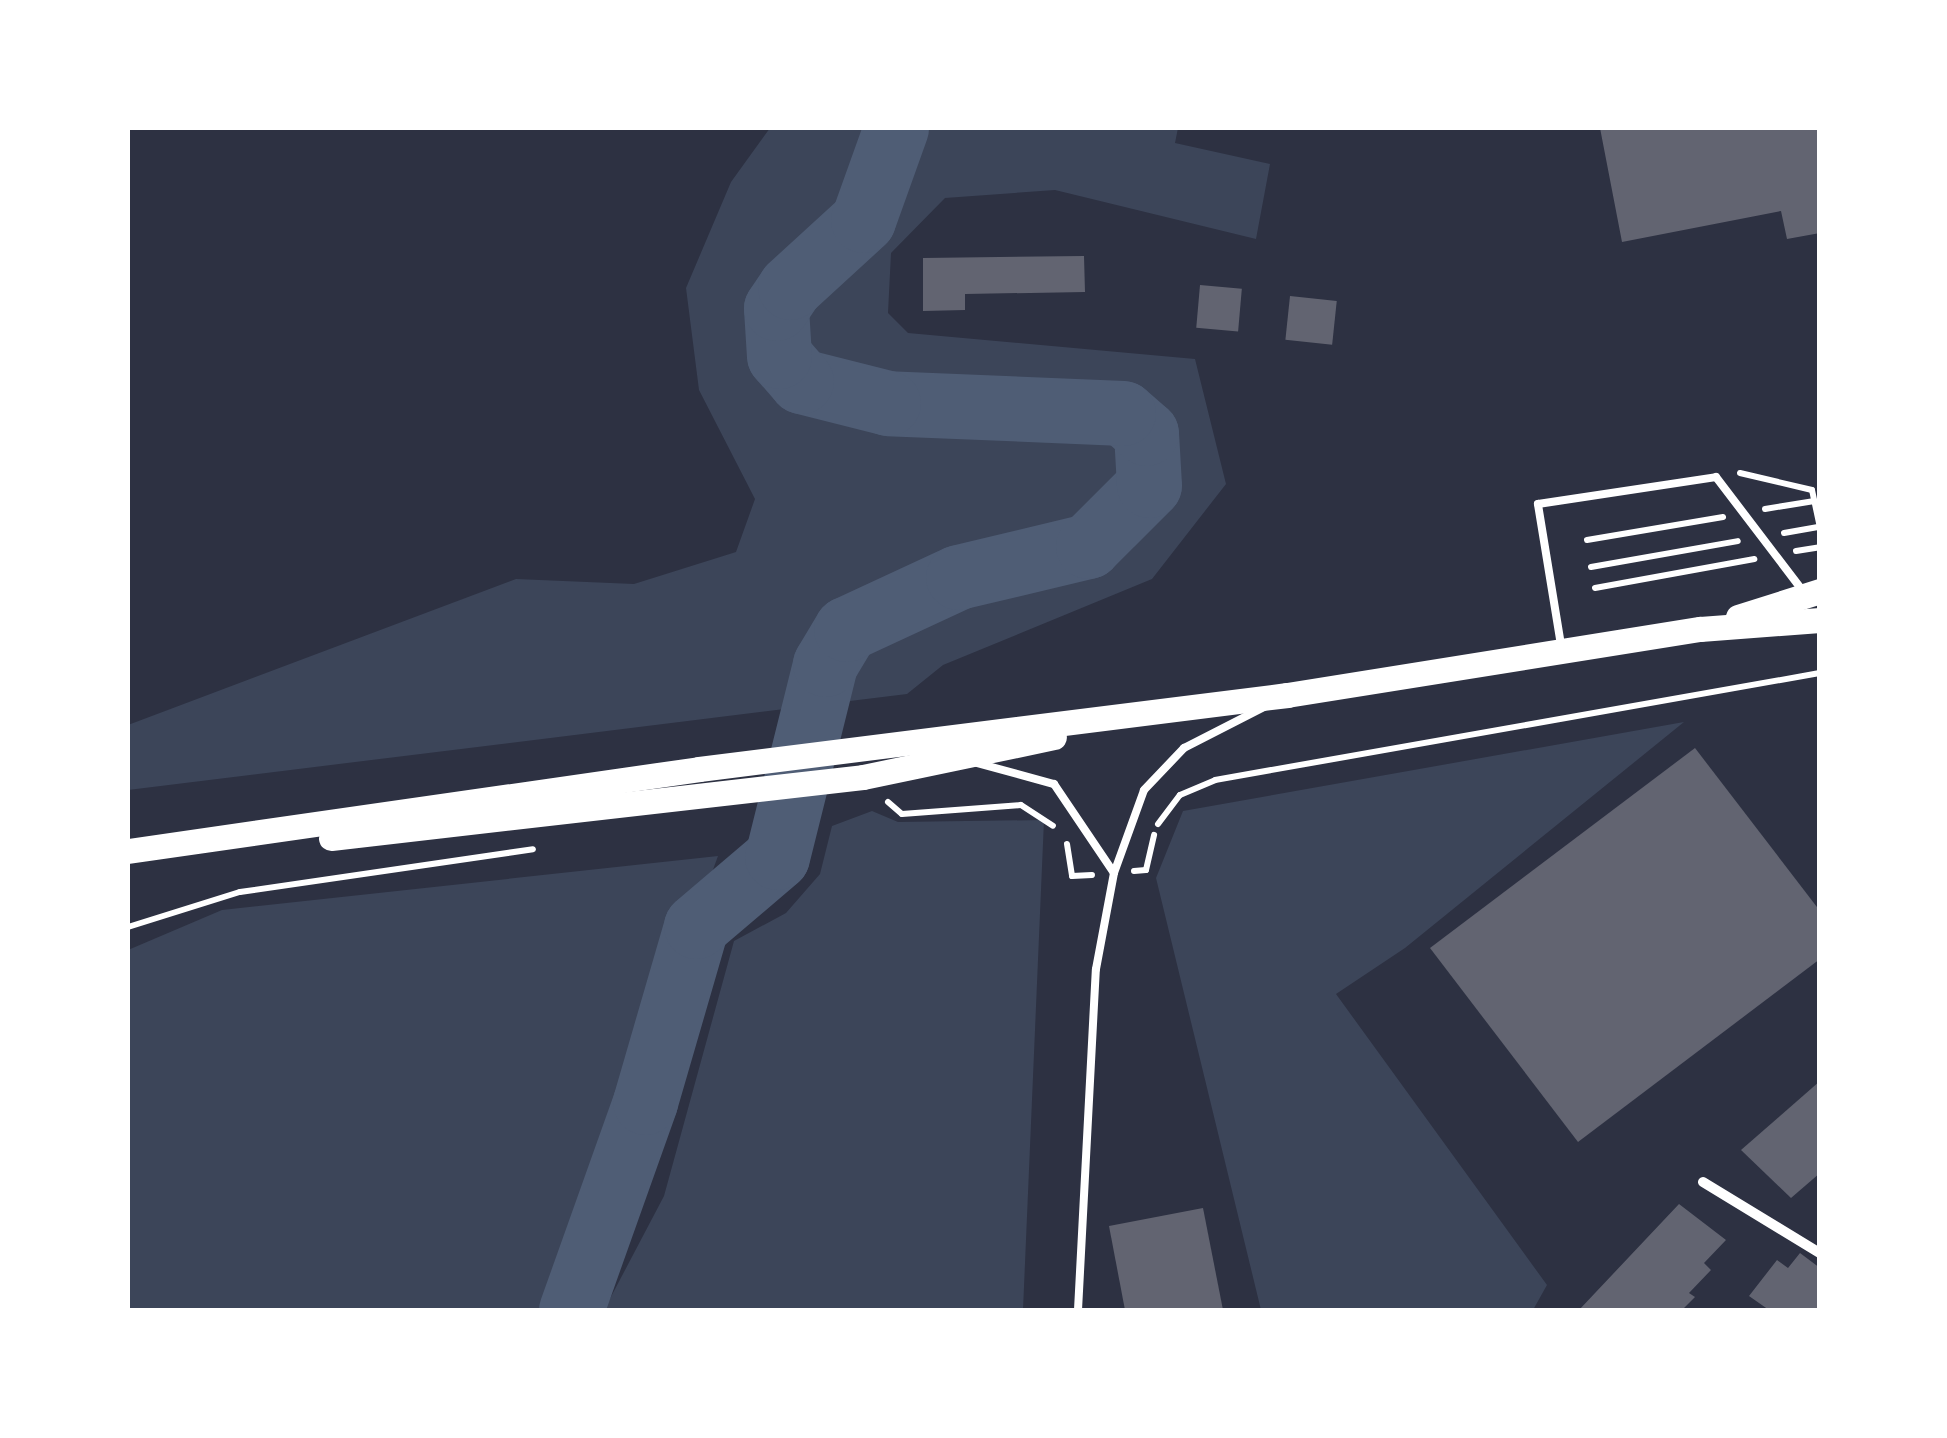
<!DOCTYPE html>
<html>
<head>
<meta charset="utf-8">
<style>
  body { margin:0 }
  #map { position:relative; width:1947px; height:1438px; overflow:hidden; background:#2d3142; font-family:Jost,sans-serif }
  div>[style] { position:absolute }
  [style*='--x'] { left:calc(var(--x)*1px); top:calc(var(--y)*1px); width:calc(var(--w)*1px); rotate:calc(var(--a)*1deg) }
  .green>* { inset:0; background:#3c4559 }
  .river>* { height:65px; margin:-32.5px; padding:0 32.5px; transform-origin:32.5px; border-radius:32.5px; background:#4f5d75 }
  .building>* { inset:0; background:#626471; transform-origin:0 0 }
  .path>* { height:6px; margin:-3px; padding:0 3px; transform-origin:3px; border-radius:3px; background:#fff }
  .service>* { height:8px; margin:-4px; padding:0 4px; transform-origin:4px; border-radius:4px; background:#fff }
  .minor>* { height:10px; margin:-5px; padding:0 5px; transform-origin:5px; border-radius:5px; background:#fff }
  .primary>* { height:25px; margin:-12.5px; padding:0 12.5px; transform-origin:12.5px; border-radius:12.5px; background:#fff }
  span { translate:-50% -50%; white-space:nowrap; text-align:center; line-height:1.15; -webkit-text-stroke:9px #fff; paint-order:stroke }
  .frame { position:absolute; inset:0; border:130px solid #fff; pointer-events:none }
</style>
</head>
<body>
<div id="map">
  <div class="green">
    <i style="clip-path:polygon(770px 128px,1178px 128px,1175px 143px,1270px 164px,1256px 239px,1055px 190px,945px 198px,891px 253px,888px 313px,908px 333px,1195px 359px,1226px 484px,1152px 579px,943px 665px,907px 694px,128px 790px,128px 725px,516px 579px,634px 584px,736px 552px,755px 499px,699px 390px,686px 288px,731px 182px)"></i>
    <i style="clip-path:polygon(1684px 722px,1405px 948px,1336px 994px,1547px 1285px,1533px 1310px,1261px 1310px,1156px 878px,1183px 811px)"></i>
    <i style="clip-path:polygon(872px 811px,898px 822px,1044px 820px,1023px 1310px,604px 1310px,664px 1196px,734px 941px,786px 913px,820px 874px,832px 826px)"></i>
    <i style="clip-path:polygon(718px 856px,552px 1310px,128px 1310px,128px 950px,222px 910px)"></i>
  </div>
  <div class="river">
    <i style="--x:571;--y:1310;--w:221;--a:-70.4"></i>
    <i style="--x:645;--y:1102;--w:183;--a:-73.8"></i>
    <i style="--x:696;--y:926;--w:106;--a:-40.4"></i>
    <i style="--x:777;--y:857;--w:199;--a:-76"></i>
    <i style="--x:825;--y:664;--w:41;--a:-59"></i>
    <i style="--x:846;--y:629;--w:123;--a:-24.9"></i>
    <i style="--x:958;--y:577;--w:134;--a:-13.4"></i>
    <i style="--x:1088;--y:546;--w:86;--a:-45"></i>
    <i style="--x:1149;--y:485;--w:52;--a:-93.3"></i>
    <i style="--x:1146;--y:433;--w:30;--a:-139"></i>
    <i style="--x:1123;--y:413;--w:235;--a:-177.6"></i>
    <i style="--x:888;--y:403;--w:90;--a:-165.8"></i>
    <i style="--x:801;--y:381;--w:33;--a:-131"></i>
    <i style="--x:779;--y:356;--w:48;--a:-93.6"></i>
    <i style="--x:776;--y:308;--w:25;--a:-56"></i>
    <i style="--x:790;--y:287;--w:99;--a:-42.5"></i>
    <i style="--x:863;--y:220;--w:98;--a:-70.3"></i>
  </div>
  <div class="building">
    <i style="clip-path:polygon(1600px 128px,1820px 128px,1820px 233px,1787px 239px,1781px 211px,1622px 242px)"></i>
    <i style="clip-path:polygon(1084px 256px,1085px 292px,965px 294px,965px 310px,923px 311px,923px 258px)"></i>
    <i style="left:1200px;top:285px;width:42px;height:43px;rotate:5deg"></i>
    <i style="left:1290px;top:296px;width:47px;height:44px;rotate:6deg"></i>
    <i style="clip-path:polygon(1695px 748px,1820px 911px,1820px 959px,1578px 1142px,1430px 948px)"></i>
    <i style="clip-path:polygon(1820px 1081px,1820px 1173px,1791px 1198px,1741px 1150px)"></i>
    <i style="clip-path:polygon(1679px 1204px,1726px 1240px,1704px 1263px,1711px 1270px,1689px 1293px,1695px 1297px,1682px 1310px,1579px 1310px)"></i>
    <i style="clip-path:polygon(1203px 1208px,1223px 1310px,1125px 1310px,1109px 1226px)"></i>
    <i style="clip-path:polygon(1800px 1253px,1820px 1268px,1817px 1310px,1769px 1310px,1749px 1296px,1777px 1260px,1788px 1268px)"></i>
  </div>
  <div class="path">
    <i style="--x:1740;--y:473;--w:74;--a:13.3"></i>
    <i style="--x:1812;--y:490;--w:40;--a:78"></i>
    <i style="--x:1765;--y:509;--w:50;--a:-9.3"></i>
    <i style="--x:1784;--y:533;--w:36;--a:-10"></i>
    <i style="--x:1587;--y:540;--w:138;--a:-9.6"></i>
    <i style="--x:1796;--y:551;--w:24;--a:-9"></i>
    <i style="--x:1591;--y:567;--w:149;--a:-10"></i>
    <i style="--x:1595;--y:588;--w:162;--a:-10.3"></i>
    <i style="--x:888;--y:802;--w:18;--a:41"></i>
    <i style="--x:902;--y:814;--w:119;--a:-4.3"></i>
    <i style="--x:1021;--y:805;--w:38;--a:33"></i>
    <i style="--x:1158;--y:824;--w:36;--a:-53"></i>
    <i style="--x:1180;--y:795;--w:38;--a:-23"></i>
    <i style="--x:1215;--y:780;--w:614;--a:-10.03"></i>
    <i style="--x:1067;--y:844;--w:32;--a:81"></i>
    <i style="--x:1072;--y:876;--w:20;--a:-3"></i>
    <i style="--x:1134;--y:871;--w:12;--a:-5"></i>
    <i style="--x:1146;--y:870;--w:36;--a:-77"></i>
    <i style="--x:128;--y:927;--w:117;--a:-17.4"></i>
    <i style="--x:240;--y:892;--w:296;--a:-8.3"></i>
  </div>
  <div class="service">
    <i style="--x:1561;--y:645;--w:143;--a:-99.3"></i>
    <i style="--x:1538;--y:504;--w:180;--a:-8.6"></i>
    <i style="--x:1716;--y:477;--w:143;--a:52.7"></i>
    <i style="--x:973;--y:762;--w:84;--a:15.2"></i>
    <i style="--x:1054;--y:784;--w:107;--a:56"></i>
    <i style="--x:1078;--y:1310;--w:341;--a:-87"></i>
    <i style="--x:1096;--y:969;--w:98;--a:-79.4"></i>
    <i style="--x:1114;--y:873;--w:88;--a:-70.1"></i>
    <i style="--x:1144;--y:790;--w:58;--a:-46.4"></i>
    <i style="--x:1184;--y:748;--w:90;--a:-27.1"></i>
  </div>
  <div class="minor">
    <i style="--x:1703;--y:1182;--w:137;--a:31.3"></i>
  </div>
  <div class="primary">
    <i style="--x:1738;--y:617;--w:86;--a:-17.6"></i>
    <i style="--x:331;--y:838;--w:535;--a:-6.54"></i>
    <i style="--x:863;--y:777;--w:195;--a:-11.8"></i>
    <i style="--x:128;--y:851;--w:577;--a:-8.17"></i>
    <i style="--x:699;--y:769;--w:593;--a:-7.17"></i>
    <i style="--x:1287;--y:695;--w:418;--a:-9.1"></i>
    <i style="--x:1700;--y:629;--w:120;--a:-4.3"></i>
  </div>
  <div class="frame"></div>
</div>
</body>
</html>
